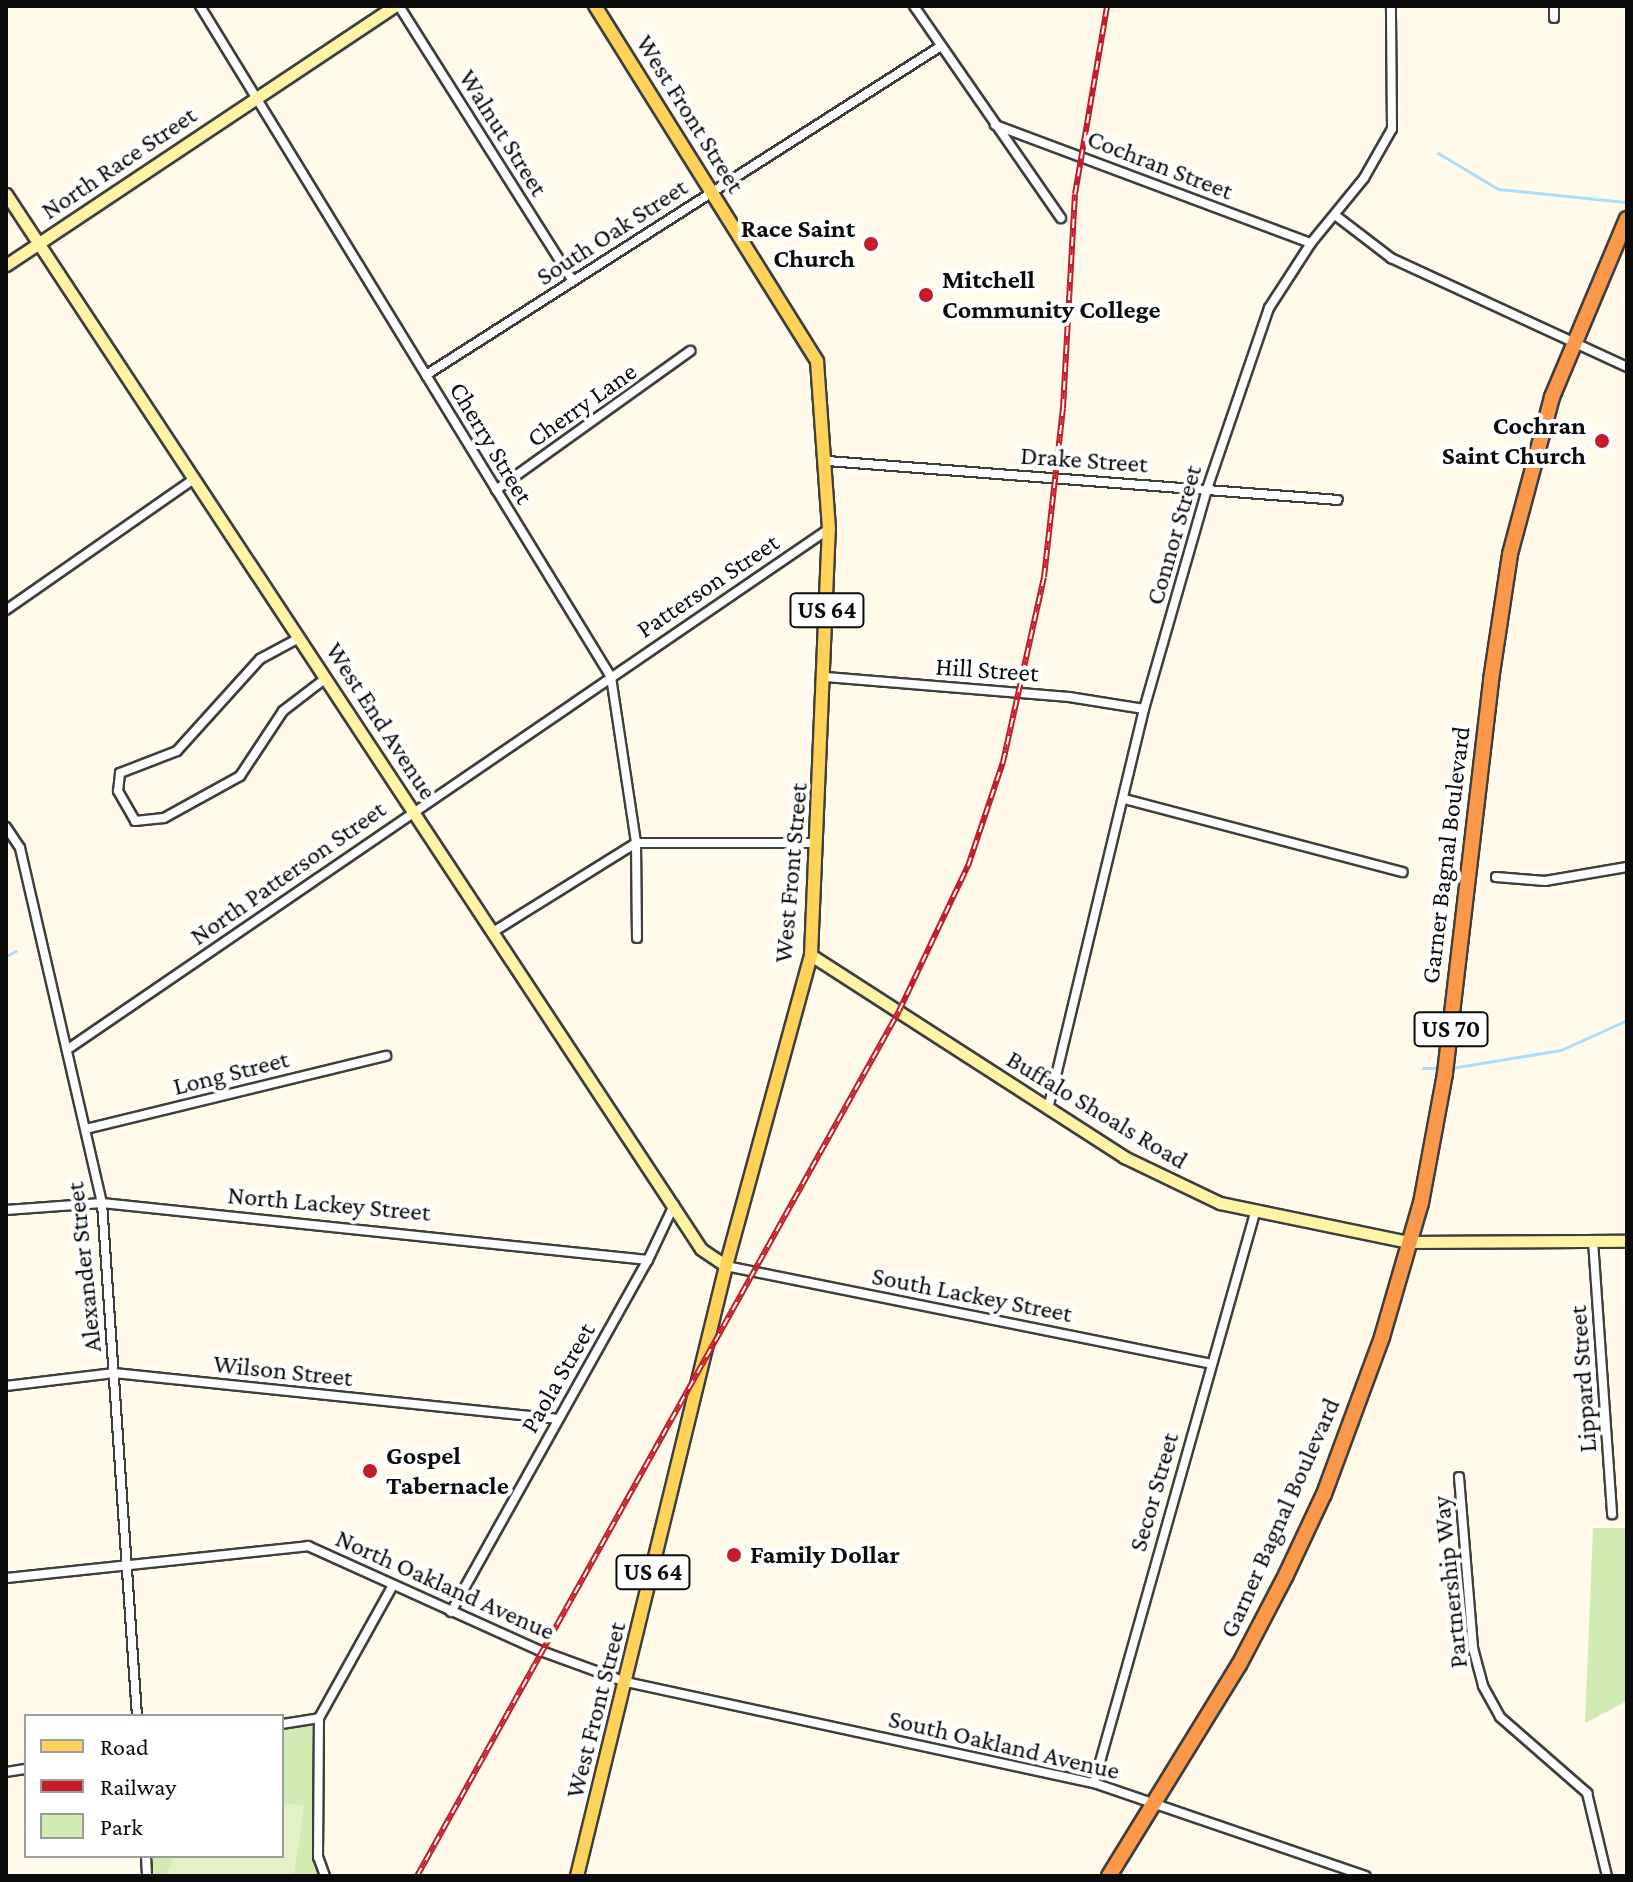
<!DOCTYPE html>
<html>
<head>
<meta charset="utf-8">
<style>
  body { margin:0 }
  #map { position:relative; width:1633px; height:1882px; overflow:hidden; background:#fffaea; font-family:"Crimson Pro",serif }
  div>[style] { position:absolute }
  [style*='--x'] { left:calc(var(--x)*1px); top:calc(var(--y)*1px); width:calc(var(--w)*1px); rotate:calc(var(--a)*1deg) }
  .green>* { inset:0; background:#d1ebb2 }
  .pitch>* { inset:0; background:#e3f2c4 }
  .stream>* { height:3px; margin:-1.5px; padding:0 1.5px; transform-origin:1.5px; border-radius:1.5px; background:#abdef9 }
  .roads { filter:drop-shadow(2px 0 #3e3e3e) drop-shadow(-2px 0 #3e3e3e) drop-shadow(0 2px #3e3e3e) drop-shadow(0 -2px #3e3e3e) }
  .street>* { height:8px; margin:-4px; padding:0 4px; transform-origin:4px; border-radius:4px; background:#fff }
  .secondary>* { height:11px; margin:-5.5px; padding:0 5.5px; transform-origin:5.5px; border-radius:5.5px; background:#fff3a5 }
  .primary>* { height:12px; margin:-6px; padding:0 6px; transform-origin:6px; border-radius:6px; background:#ffd35a }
  .highway>* { height:14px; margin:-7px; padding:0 7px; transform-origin:7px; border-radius:7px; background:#fc984a }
  .rail>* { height:6px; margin-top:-3px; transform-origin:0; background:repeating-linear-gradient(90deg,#fff 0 9px,#c21d28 0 18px); box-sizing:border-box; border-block:2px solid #c21d28 }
  .dots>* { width:22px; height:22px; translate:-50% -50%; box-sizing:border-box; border:4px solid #fff; border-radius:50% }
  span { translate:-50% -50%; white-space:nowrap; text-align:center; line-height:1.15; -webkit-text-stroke:8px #fff; paint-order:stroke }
  .shield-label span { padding:2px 6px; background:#fff; border:2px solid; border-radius:6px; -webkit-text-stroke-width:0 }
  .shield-label { font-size:24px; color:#0b0b0b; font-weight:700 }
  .street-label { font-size:26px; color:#0b0b0b }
  .poi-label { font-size:26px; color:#0b0b0b; font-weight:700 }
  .right { translate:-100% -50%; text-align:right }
  .left { translate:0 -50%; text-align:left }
  .frame { position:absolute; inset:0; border:8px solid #0b0b0b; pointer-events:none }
  .legend { position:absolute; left:24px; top:1714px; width:260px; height:144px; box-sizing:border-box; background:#fff; border:2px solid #9d9d9d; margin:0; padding:10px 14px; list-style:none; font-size:24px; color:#0b0b0b }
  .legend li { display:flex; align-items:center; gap:16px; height:40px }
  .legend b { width:40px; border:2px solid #9d9d9d }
</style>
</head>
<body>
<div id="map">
  <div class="green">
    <i style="clip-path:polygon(1593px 1528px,1627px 1528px,1627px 1701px,1585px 1723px)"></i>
    <i style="clip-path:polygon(319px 1718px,318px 1857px,325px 1876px,147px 1876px,146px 1856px,282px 1856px,282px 1724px)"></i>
  </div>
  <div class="pitch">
    <i style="clip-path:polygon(282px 1803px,304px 1806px,294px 1876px,165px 1876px,175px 1856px,282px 1856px)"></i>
  </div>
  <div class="stream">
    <i style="--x:1438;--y:153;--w:70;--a:31"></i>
    <i style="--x:1498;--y:189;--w:130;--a:5.8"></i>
    <i style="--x:6;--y:956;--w:11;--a:-27"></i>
    <i style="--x:1423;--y:1068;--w:16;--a:0"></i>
    <i style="--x:1451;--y:1068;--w:111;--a:-9.3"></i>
    <i style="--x:1561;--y:1050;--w:72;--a:-24.4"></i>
  </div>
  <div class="roads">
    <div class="street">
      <i style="--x:200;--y:6;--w:787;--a:58.51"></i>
      <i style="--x:611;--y:677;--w:168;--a:81.4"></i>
      <i style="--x:636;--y:843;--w:95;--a:89.4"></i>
      <i style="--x:399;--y:6;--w:325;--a:57.7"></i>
      <i style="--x:914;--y:6;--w:258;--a:55.3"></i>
      <i style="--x:1554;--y:6;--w:12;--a:90"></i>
      <i style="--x:995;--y:125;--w:337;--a:20.5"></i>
      <i style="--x:1335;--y:215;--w:71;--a:37.5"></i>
      <i style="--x:1391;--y:258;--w:260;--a:24.8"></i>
      <i style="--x:426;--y:375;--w:611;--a:-32.57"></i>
      <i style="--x:827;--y:461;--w:512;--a:4.36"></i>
      <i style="--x:496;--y:490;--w:239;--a:-35.6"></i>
      <i style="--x:6;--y:610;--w:229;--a:-34.9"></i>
      <i style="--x:299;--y:638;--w:44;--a:151.7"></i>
      <i style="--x:260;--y:659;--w:124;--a:132.1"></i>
      <i style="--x:177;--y:751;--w:61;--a:158.9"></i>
      <i style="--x:120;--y:773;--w:18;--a:96"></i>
      <i style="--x:118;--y:791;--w:34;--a:60"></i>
      <i style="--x:135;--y:821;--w:29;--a:-6"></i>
      <i style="--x:164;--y:818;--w:87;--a:-28.9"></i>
      <i style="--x:240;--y:776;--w:78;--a:-56.5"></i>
      <i style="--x:283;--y:711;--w:54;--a:-37.5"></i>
      <i style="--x:826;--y:677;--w:244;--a:4.7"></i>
      <i style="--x:1069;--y:697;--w:76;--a:9.1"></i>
      <i style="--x:1124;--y:799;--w:288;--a:14.7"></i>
      <i style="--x:6;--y:827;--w:25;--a:56"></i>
      <i style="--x:20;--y:848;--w:364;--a:77"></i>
      <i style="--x:102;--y:1203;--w:514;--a:86.1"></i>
      <i style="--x:1496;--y:877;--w:49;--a:4.7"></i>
      <i style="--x:1545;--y:881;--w:83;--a:-9.7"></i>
      <i style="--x:493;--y:932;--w:168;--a:-31.9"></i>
      <i style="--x:636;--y:843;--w:181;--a:0"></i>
      <i style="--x:68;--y:1049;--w:922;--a:-34.35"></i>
      <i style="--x:1048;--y:1109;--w:411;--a:-76.5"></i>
      <i style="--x:1144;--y:709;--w:229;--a:-74"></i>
      <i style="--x:1207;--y:489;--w:191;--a:-71.1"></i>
      <i style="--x:1269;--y:308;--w:77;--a:-57.1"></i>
      <i style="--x:1311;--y:243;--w:84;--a:-50.8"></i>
      <i style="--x:1364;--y:178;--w:56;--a:-60.3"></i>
      <i style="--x:1392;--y:129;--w:123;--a:-90.5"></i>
      <i style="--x:86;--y:1129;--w:309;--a:-13.7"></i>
      <i style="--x:6;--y:1210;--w:96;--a:-4.2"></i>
      <i style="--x:102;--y:1203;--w:549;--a:5.96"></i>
      <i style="--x:1593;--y:1241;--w:274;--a:86"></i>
      <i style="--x:726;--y:1266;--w:495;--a:11.4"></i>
      <i style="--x:6;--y:1386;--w:109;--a:-6.9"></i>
      <i style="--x:114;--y:1373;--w:445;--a:5.9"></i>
      <i style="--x:1459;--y:1477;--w:172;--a:85.3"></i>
      <i style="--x:1473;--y:1648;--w:39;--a:75"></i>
      <i style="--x:1483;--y:1686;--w:35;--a:61"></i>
      <i style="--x:1500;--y:1717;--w:116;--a:41.1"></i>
      <i style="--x:1587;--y:1793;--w:85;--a:76.5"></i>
      <i style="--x:6;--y:1578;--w:304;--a:-6"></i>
      <i style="--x:308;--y:1546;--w:256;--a:24.3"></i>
      <i style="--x:541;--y:1651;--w:90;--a:20"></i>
      <i style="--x:626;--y:1682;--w:479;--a:12.2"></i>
      <i style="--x:1094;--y:1783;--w:287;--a:18.9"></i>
      <i style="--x:451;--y:1612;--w:403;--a:-60.8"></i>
      <i style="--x:648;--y:1260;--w:61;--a:-64.7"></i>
      <i style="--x:282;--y:1724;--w:37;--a:-9"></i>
      <i style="--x:6;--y:1772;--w:20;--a:-9"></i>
      <i style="--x:1094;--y:1783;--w:592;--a:-74.23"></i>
      <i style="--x:146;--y:1856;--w:20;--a:87"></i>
      <i style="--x:325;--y:1876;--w:20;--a:-110"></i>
      <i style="--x:318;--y:1857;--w:139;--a:-89.6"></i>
      <i style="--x:319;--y:1718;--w:152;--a:-60.9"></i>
    </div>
    <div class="secondary">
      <i style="--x:6;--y:194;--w:1263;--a:56.62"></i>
      <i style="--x:701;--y:1249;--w:30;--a:34"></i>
      <i style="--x:6;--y:265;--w:467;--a:-33.7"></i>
      <i style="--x:811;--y:955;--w:373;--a:32.8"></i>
      <i style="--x:1124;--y:1157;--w:106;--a:25.6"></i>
      <i style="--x:1220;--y:1203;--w:193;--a:11.7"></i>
      <i style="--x:1409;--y:1242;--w:218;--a:-0.3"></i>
    </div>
    <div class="primary">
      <i style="--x:577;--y:1876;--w:628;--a:-76.27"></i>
      <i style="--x:726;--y:1266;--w:322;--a:-74.7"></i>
      <i style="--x:811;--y:955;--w:426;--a:-87.6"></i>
      <i style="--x:829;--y:529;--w:168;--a:-94.1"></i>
      <i style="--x:817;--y:361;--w:419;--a:-122"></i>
    </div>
    <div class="highway">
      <i style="--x:1109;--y:1876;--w:248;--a:-58.4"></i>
      <i style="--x:1239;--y:1665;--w:102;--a:-62.4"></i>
      <i style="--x:1286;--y:1575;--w:89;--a:-64.9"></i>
      <i style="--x:1324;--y:1494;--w:167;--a:-69.7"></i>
      <i style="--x:1382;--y:1337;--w:140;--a:-73.8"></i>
      <i style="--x:1421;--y:1203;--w:132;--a:-79.5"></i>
      <i style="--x:1445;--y:1073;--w:396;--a:-83.3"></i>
      <i style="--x:1491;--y:680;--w:127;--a:-81.4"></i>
      <i style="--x:1510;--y:554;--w:163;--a:-75"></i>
      <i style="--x:1552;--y:397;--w:193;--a:-67.2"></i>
    </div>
  </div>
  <div class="rail">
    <i style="--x:417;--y:1876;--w:990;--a:-60.87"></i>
    <i style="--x:899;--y:1011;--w:161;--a:-64.6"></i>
    <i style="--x:968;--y:866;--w:110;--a:-71.4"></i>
    <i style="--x:1003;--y:762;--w:189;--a:-77.5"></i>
    <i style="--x:1044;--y:577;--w:170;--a:-83.6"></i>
    <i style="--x:1063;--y:408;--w:214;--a:-86.8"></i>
    <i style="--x:1075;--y:194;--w:191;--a:-80.3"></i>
  </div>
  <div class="dots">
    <i style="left:871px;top:244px;background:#c21d28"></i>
    <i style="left:926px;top:295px;background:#c21d28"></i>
    <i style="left:1602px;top:441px;background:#c21d28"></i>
    <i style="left:370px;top:1471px;background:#c21d28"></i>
    <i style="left:734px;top:1555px;background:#c21d28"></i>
  </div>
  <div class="shield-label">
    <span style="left:827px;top:610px">US 64</span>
    <span style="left:1451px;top:1029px">US 70</span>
    <span style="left:653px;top:1572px">US 64</span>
  </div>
  <div class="street-label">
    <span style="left:690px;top:114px;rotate:58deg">West Front Street</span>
    <span style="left:503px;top:133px;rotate:58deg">Walnut Street</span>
    <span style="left:119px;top:163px;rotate:-34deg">North Race Street</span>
    <span style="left:1160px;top:165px;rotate:21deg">Cochran Street</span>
    <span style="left:612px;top:232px;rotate:-33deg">South Oak Street</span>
    <span style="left:582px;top:405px;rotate:-35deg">Cherry Lane</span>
    <span style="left:491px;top:443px;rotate:59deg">Cherry Street</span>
    <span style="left:1084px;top:460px;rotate:4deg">Drake Street</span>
    <span style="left:1174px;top:535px;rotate:-74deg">Connor Street</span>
    <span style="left:708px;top:586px;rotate:-34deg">Patterson Street</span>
    <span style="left:987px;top:670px;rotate:4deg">Hill Street</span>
    <span style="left:381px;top:721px;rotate:57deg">West End Avenue</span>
    <span style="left:1446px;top:855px;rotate:-83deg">Garner Bagnal Boulevard</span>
    <span style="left:288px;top:873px;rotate:-35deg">North Patterson Street</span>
    <span style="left:791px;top:873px;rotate:-85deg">West Front Street</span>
    <span style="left:231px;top:1073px;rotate:-14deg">Long Street</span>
    <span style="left:1097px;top:1110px;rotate:31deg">Buffalo Shoals Road</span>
    <span style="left:329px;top:1204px;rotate:5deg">North Lackey Street</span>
    <span style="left:84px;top:1267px;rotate:-96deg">Alexander Street</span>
    <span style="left:972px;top:1295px;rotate:11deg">South Lackey Street</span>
    <span style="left:283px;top:1371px;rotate:6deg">Wilson Street</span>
    <span style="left:558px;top:1378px;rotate:-60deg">Paola Street</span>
    <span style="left:1583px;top:1379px;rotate:-94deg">Lippard Street</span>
    <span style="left:1154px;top:1492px;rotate:-74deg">Secor Street</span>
    <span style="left:1280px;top:1518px;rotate:-66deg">Garner Bagnal Boulevard</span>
    <span style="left:1450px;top:1582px;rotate:-96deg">Partnership Way</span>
    <span style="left:445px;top:1585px;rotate:24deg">North Oakland Avenue</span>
    <span style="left:596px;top:1710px;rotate:-76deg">West Front Street</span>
    <span style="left:1004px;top:1745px;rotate:13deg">South Oakland Avenue</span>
  </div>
  <div class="poi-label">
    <span class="right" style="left:855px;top:244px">Race Saint<br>Church</span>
    <span class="left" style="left:942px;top:295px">Mitchell<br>Community College</span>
    <span class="right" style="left:1586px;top:441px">Cochran<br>Saint Church</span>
    <span class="left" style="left:386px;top:1471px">Gospel<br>Tabernacle</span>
    <span class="left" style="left:750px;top:1555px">Family Dollar</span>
  </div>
  <div class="frame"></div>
  <ul class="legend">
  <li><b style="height:10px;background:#ffd35a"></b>Road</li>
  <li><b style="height:10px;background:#c21d28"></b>Railway</li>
  <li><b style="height:22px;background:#d1ebb2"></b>Park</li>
  </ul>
</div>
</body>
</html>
